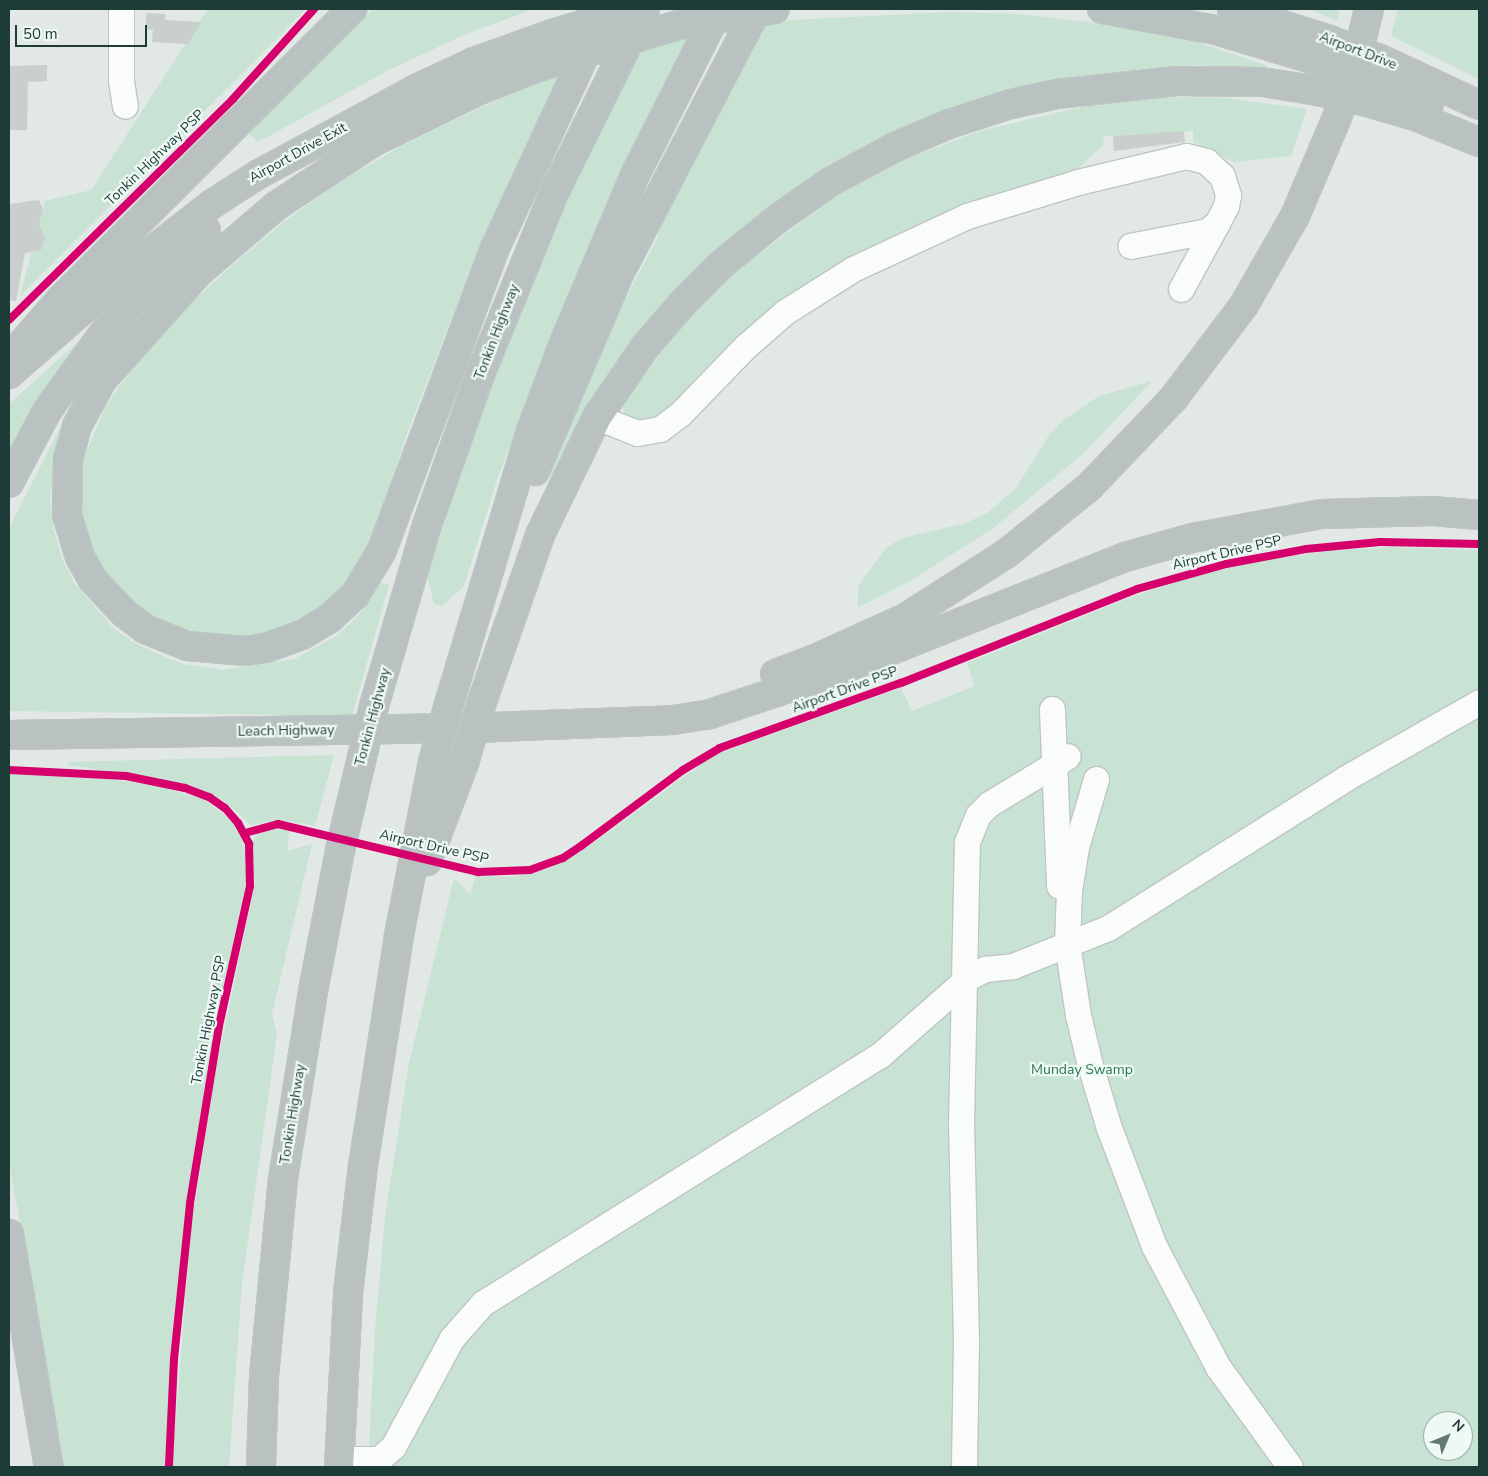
<!DOCTYPE html>
<html>
<head>
<meta charset="utf-8">
<style>
  body { margin:0 }
  #map { position:relative; width:1488px; height:1476px; overflow:hidden; background:#e1e8e6; font-family:"Nunito Sans",sans-serif }
  div>[style] { position:absolute }
  [style*='--x'] { left:calc(var(--x)*1px); top:calc(var(--y)*1px); width:calc(var(--w)*1px); rotate:calc(var(--a)*1deg) }
  .green>* { inset:0; background:#c8e3d3 }
  .building>* { inset:0; background:#c8cfcd }
  .roads { filter:drop-shadow(1px 0 #bec5c3) drop-shadow(-1px 0 #bec5c3) drop-shadow(0 1px #bec5c3) drop-shadow(0 -1px #bec5c3) }
  .minor>* { height:25px; margin:-12.5px; padding:0 12.5px; transform-origin:12.5px; border-radius:12.5px; background:#fafcfb }
  .highway>* { height:28px; margin:-14px; padding:0 14px; transform-origin:14px; border-radius:14px; background:#b9c2c1 }
  .bridges { filter:drop-shadow(1px 0 #bbc5c3) drop-shadow(-1px 0 #bbc5c3) drop-shadow(0 1px #bbc5c3) drop-shadow(0 -1px #bbc5c3) }
  .highway-bridge>* { height:28px; margin:-14px; padding:0 14px; transform-origin:14px; border-radius:14px; background:#b9c2c1 }
  .cycleway>* { height:8px; margin:-4px; padding:0 4px; transform-origin:4px; border-radius:4px; background:#d6006c }
  span { translate:-50% -50%; white-space:nowrap; text-align:center; line-height:1.15; -webkit-text-stroke:4.5px #eef8f4; paint-order:stroke }
  .street-label { font-size:14px; color:#1e3c37 }
  .park-label { font-size:14px; color:#24774d }
  .frame { position:absolute; inset:0; border:10px solid #1e3c37; pointer-events:none }
  .north { position:absolute; left:1423px; top:1411px; width:50px; height:50px; box-sizing:border-box; background:#eef8f4; border:1px solid #9bada8; border-radius:50%; rotate:45deg; font-size:14px; font-weight:700; line-height:20px; text-align:center; color:#1e3c37 }
  .north::after { content:''; display:block; margin:auto; width:18px; height:22px; background:#627874; clip-path:polygon(50% 0,100% 100%,50% 72%,0 100%) }
  .scale { position:absolute; left:15px; top:25px; width:132px; height:22px; box-sizing:border-box; border:2px solid #1e3c37; border-top:0; padding-left:6px; font-size:15px; line-height:18px; white-space:nowrap; color:#1e3c37; -webkit-text-stroke:4px #eef8f4; paint-order:stroke }
</style>
</head>
<body>
<div id="map">
  <div class="green">
    <i style="clip-path:polygon(208px 9px,306px 9px,20px 296px,45px 201px,91px 190px)"></i>
    <i style="clip-path:polygon(373px 9px,534px 9px,466px 34px,391px 69px,258px 142px,247px 132px)"></i>
    <i style="clip-path:polygon(1309px 9px,1340px 9px,1337px 21px)"></i>
    <i style="clip-path:polygon(1398px 9px,1479px 9px,1479px 79px,1391px 36px)"></i>
    <i style="clip-path:polygon(949px 12px,1017px 14px,1095px 23px,1197px 42px,1266px 65px,1266px 70px,1197px 65px,1056px 82px,764px 213px,556px 479px,546px 477px,604px 339px,658px 237px,658px 223px,762px 24px,792px 20px)"></i>
    <i style="clip-path:polygon(689px 38px,565px 305px,498px 477px,464px 586px,442px 606px,434px 604px,427px 576px,463px 466px,496px 371px,570px 195px,638px 50px)"></i>
    <i style="clip-path:polygon(559px 75px,485px 233px,406px 436px,383px 512px,364px 556px,342px 594px,310px 620px,247px 641px,190px 637px,127px 604px,83px 544px,76px 475px,106px 406px,132px 368px,182px 312px,229px 268px,285px 221px,342px 181px,403px 145px,526px 86px)"></i>
    <i style="clip-path:polygon(1176px 97px,1225px 98px,1307px 109px,1291px 156px,1234px 162px,1193px 142px,1193px 131px,1104px 136px,1103px 145px,1075px 171px,1016px 188px,884px 244px,666px 414px,643px 421px,626px 419px,622px 402px,695px 310px,741px 267px,845px 190px,898px 162px,980px 131px,1112px 100px)"></i>
    <i style="clip-path:polygon(77px 343px,80px 347px,9px 464px,9px 404px)"></i>
    <i style="clip-path:polygon(1152px 381px,1084px 453px,992px 529px,910px 581px,857px 608px,859px 585px,886px 548px,902px 538px,963px 524px,986px 514px,1016px 488px,1048px 437px,1062px 421px,1099px 396px)"></i>
    <i style="clip-path:polygon(60px 428px,64px 430px,50px 495px,53px 526px,62px 559px,75px 584px,111px 626px,133px 642px,158px 654px,184px 664px,223px 670px,294px 659px,338px 635px,358px 616px,380px 582px,389px 585px,352px 716px,9px 711px,9px 528px)"></i>
    <i style="clip-path:polygon(evenodd,1393px 547px,1479px 550px,1479px 1467px,368px 1467px,375px 1330px,385px 1217px,409px 1063px,454px 878px,470px 894px,476px 876px,514px 877px,550px 868px,585px 849px,714px 755px,901px 688px,912px 711px,975px 686px,967px 663px,1134px 596px,1192px 577px,1254px 562px,1327px 551px,1393px 547px,1433px 1421px,1463px 1421px,1463px 1451px,1433px 1451px,1433px 1421px)"></i>
    <i style="clip-path:polygon(334px 755px,315px 826px,280px 820px,251px 825px,224px 801px,193px 786px,68px 765px,68px 762px)"></i>
    <i style="clip-path:polygon(9px 774px,109px 779px,154px 785px,204px 799px,233px 822px,246px 850px,247px 880px,221px 997px,194px 1154px,176px 1304px,165px 1467px,65px 1467px,9px 1163px)"></i>
    <i style="clip-path:polygon(280px 829px,290px 830px,287px 851px,312px 844px,272px 1014px,277px 1034px,242px 1284px,229px 1467px,172px 1467px,191px 1229px,215px 1075px,255px 883px,252px 841px,259px 833px)"></i>
  </div>
  <div class="building">
    <i style="clip-path:polygon(146px 13px,165px 14px,165px 20px,201px 22px,188px 44px,152px 42px,153px 30px,146px 29px)"></i>
    <i style="clip-path:polygon(47px 65px,47px 81px,28px 82px,27px 130px,9px 130px,9px 66px)"></i>
    <i style="clip-path:polygon(1184px 131px,1185px 142px,1114px 151px,1113px 136px)"></i>
    <i style="clip-path:polygon(39px 200px,43px 209px,39px 225px,45px 237px,41px 250px,25px 253px,16px 301px,9px 300px,9px 204px)"></i>
  </div>
  <div class="roads">
    <div class="minor">
      <i style="--x:121;--y:9;--w:72;--a:90"></i>
      <i style="--x:121;--y:81;--w:25;--a:81"></i>
      <i style="--x:1181;--y:289;--w:75;--a:-61.4"></i>
      <i style="--x:597;--y:417;--w:43;--a:21.8"></i>
      <i style="--x:637;--y:433;--w:23;--a:-10"></i>
      <i style="--x:660;--y:429;--w:25;--a:-37"></i>
      <i style="--x:680;--y:414;--w:95;--a:-45.9"></i>
      <i style="--x:746;--y:346;--w:52;--a:-41.1"></i>
      <i style="--x:785;--y:312;--w:80;--a:-32.3"></i>
      <i style="--x:853;--y:269;--w:126;--a:-24.9"></i>
      <i style="--x:967;--y:216;--w:116;--a:-17"></i>
      <i style="--x:1078;--y:182;--w:111;--a:-13.5"></i>
      <i style="--x:1186;--y:156;--w:21;--a:14"></i>
      <i style="--x:1206;--y:161;--w:22;--a:43"></i>
      <i style="--x:1222;--y:176;--w:20;--a:72"></i>
      <i style="--x:1228;--y:195;--w:11;--a:100"></i>
      <i style="--x:1226;--y:206;--w:19;--a:118"></i>
      <i style="--x:1217;--y:223;--w:13;--a:141"></i>
      <i style="--x:1207;--y:231;--w:78;--a:169"></i>
      <i style="--x:1052;--y:709;--w:177;--a:87.7"></i>
      <i style="--x:1096;--y:779;--w:71;--a:106.4"></i>
      <i style="--x:1076;--y:847;--w:45;--a:99"></i>
      <i style="--x:1069;--y:891;--w:53;--a:92.2"></i>
      <i style="--x:1067;--y:944;--w:72;--a:81.2"></i>
      <i style="--x:1078;--y:1015;--w:51;--a:76.5"></i>
      <i style="--x:1090;--y:1065;--w:66;--a:73.2"></i>
      <i style="--x:1109;--y:1128;--w:126;--a:69.1"></i>
      <i style="--x:1154;--y:1246;--w:137;--a:62.1"></i>
      <i style="--x:1218;--y:1367;--w:123;--a:54.2"></i>
      <i style="--x:340;--y:1459;--w:39;--a:0"></i>
      <i style="--x:379;--y:1459;--w:18;--a:-41"></i>
      <i style="--x:393;--y:1447;--w:124;--a:-61.6"></i>
      <i style="--x:452;--y:1338;--w:47;--a:-48.5"></i>
      <i style="--x:483;--y:1303;--w:467;--a:-32"></i>
      <i style="--x:879;--y:1056;--w:120;--a:-41.3"></i>
      <i style="--x:969;--y:977;--w:18;--a:-27"></i>
      <i style="--x:985;--y:969;--w:28;--a:-6"></i>
      <i style="--x:1013;--y:966;--w:102;--a:-21.8"></i>
      <i style="--x:1108;--y:928;--w:281;--a:-32.2"></i>
      <i style="--x:1346;--y:778;--w:153;--a:-29.7"></i>
      <i style="--x:964;--y:1467;--w:126;--a:-89.1"></i>
      <i style="--x:966;--y:1341;--w:217;--a:-91.3"></i>
      <i style="--x:961;--y:1124;--w:282;--a:-88.8"></i>
      <i style="--x:967;--y:842;--w:29;--a:-68"></i>
      <i style="--x:978;--y:815;--w:16;--a:-45"></i>
      <i style="--x:989;--y:804;--w:92;--a:-31.3"></i>
    </div>
    <div class="highway">
      <i style="--x:1102;--y:9;--w:116;--a:10.4"></i>
      <i style="--x:1216;--y:30;--w:110;--a:16.9"></i>
      <i style="--x:1232;--y:9;--w:103;--a:17.6"></i>
      <i style="--x:1380;--y:59;--w:109;--a:24.9"></i>
      <i style="--x:538;--y:67;--w:60;--a:158.6"></i>
      <i style="--x:482;--y:89;--w:121;--a:154.1"></i>
      <i style="--x:373;--y:142;--w:116;--a:146.6"></i>
      <i style="--x:276;--y:206;--w:101;--a:139.4"></i>
      <i style="--x:199;--y:272;--w:145;--a:131.9"></i>
      <i style="--x:102;--y:380;--w:52;--a:118.5"></i>
      <i style="--x:77;--y:426;--w:34;--a:105"></i>
      <i style="--x:68;--y:459;--w:56;--a:91"></i>
      <i style="--x:67;--y:515;--w:44;--a:72.8"></i>
      <i style="--x:80;--y:557;--w:26;--a:61"></i>
      <i style="--x:93;--y:580;--w:45;--a:46.8"></i>
      <i style="--x:124;--y:613;--w:26;--a:37"></i>
      <i style="--x:145;--y:629;--w:45;--a:22"></i>
      <i style="--x:187;--y:646;--w:59;--a:4.8"></i>
      <i style="--x:246;--y:651;--w:20;--a:-9"></i>
      <i style="--x:266;--y:648;--w:38;--a:-20"></i>
      <i style="--x:302;--y:635;--w:33;--a:-31"></i>
      <i style="--x:330;--y:618;--w:34;--a:-43"></i>
      <i style="--x:355;--y:595;--w:52;--a:-59"></i>
      <i style="--x:382;--y:550;--w:322;--a:-69.5"></i>
      <i style="--x:495;--y:248;--w:233;--a:-65.1"></i>
      <i style="--x:1373;--y:80;--w:61;--a:24.1"></i>
      <i style="--x:1367;--y:102;--w:50;--a:16.3"></i>
      <i style="--x:1415;--y:116;--w:69;--a:22.1"></i>
      <i style="--x:20;--y:346;--w:62;--a:-48.9"></i>
      <i style="--x:61;--y:299;--w:411;--a:-44.9"></i>
      <i style="--x:9;--y:374;--w:172;--a:-41"></i>
      <i style="--x:139;--y:261;--w:93;--a:-38"></i>
      <i style="--x:212;--y:204;--w:56;--a:-32.6"></i>
      <i style="--x:259;--y:174;--w:179;--a:-28.4"></i>
      <i style="--x:416;--y:89;--w:64;--a:-25"></i>
      <i style="--x:474;--y:62;--w:83;--a:-19.7"></i>
      <i style="--x:535;--y:471;--w:214;--a:-66.9"></i>
      <i style="--x:619;--y:274;--w:299;--a:-62.5"></i>
      <i style="--x:9;--y:483;--w:81;--a:-62.2"></i>
      <i style="--x:47;--y:411;--w:95;--a:-54"></i>
      <i style="--x:103;--y:334;--w:84;--a:-47.9"></i>
      <i style="--x:159;--y:272;--w:63;--a:-41.8"></i>
      <i style="--x:775;--y:674;--w:43;--a:-20.6"></i>
      <i style="--x:815;--y:659;--w:101;--a:-24.5"></i>
      <i style="--x:907;--y:617;--w:119;--a:-32.6"></i>
      <i style="--x:1007;--y:553;--w:105;--a:-38.8"></i>
      <i style="--x:1089;--y:487;--w:122;--a:-46.3"></i>
      <i style="--x:1173;--y:399;--w:118;--a:-52.9"></i>
      <i style="--x:1244;--y:305;--w:103;--a:-60.2"></i>
      <i style="--x:1295;--y:216;--w:104;--a:-66.9"></i>
      <i style="--x:1336;--y:120;--w:56;--a:-70.3"></i>
      <i style="--x:1355;--y:67;--w:60;--a:-76.4"></i>
      <i style="--x:482;--y:702;--w:177;--a:-70.8"></i>
      <i style="--x:540;--y:535;--w:131;--a:-64.2"></i>
      <i style="--x:597;--y:417;--w:85;--a:-55.6"></i>
      <i style="--x:645;--y:347;--w:57;--a:-49.3"></i>
      <i style="--x:682;--y:304;--w:57;--a:-45"></i>
      <i style="--x:722;--y:264;--w:70;--a:-39.2"></i>
      <i style="--x:776;--y:220;--w:66;--a:-35.1"></i>
      <i style="--x:830;--y:182;--w:74;--a:-28.3"></i>
      <i style="--x:895;--y:147;--w:59;--a:-23.1"></i>
      <i style="--x:949;--y:124;--w:65;--a:-17.9"></i>
      <i style="--x:1011;--y:104;--w:47;--a:-12.3"></i>
      <i style="--x:1057;--y:94;--w:120;--a:-6.2"></i>
      <i style="--x:1176;--y:81;--w:86;--a:0.7"></i>
      <i style="--x:1262;--y:82;--w:52;--a:8.9"></i>
      <i style="--x:449;--y:704;--w:288;--a:-73.3"></i>
      <i style="--x:532;--y:428;--w:91;--a:-69.4"></i>
      <i style="--x:564;--y:343;--w:182;--a:-67.1"></i>
      <i style="--x:635;--y:175;--w:186;--a:-63.2"></i>
      <i style="--x:374;--y:706;--w:189;--a:-73.7"></i>
      <i style="--x:427;--y:525;--w:162;--a:-70.6"></i>
      <i style="--x:481;--y:372;--w:196;--a:-67.8"></i>
      <i style="--x:555;--y:191;--w:203;--a:-63.7"></i>
      <i style="--x:9;--y:735;--w:485;--a:-0.9"></i>
      <i style="--x:494;--y:727;--w:179;--a:-2.2"></i>
      <i style="--x:673;--y:720;--w:37;--a:-9"></i>
      <i style="--x:710;--y:714;--w:127;--a:-18.3"></i>
      <i style="--x:831;--y:674;--w:316;--a:-21.7"></i>
      <i style="--x:1125;--y:557;--w:70;--a:-15.8"></i>
      <i style="--x:1192;--y:538;--w:132;--a:-10.5"></i>
      <i style="--x:1322;--y:514;--w:111;--a:-1.5"></i>
      <i style="--x:1433;--y:511;--w:46;--a:5"></i>
      <i style="--x:427;--y:861;--w:105;--a:-69.3"></i>
      <i style="--x:9;--y:1234;--w:236;--a:80.3"></i>
      <i style="--x:261;--y:1467;--w:91;--a:-88.1"></i>
      <i style="--x:264;--y:1376;--w:198;--a:-84.5"></i>
      <i style="--x:283;--y:1179;--w:190;--a:-80.9"></i>
      <i style="--x:313;--y:991;--w:148;--a:-79.1"></i>
      <i style="--x:339;--y:1467;--w:174;--a:-87"></i>
      <i style="--x:348;--y:1293;--w:128;--a:-83.3"></i>
      <i style="--x:363;--y:1166;--w:234;--a:-81.1"></i>
      <i style="--x:399;--y:935;--w:176;--a:-78.9"></i>
    </div>
  </div>
  <div class="bridges">
    <div class="highway-bridge">
      <i style="--x:552;--y:34;--w:85;--a:-17.2"></i>
      <i style="--x:1330;--y:40;--w:53;--a:20.8"></i>
      <i style="--x:1321;--y:62;--w:55;--a:19.1"></i>
      <i style="--x:538;--y:67;--w:146;--a:-16.7"></i>
      <i style="--x:678;--y:25;--w:98;--a:-9.4"></i>
      <i style="--x:1313;--y:90;--w:55;--a:12.5"></i>
      <i style="--x:433;--y:762;--w:60;--a:-74.6"></i>
      <i style="--x:464;--y:763;--w:64;--a:-73.6"></i>
      <i style="--x:341;--y:846;--w:144;--a:-76.7"></i>
    </div>
  </div>
  <div class="cycleway">
    <i style="--x:9;--y:320;--w:315;--a:-44.6"></i>
    <i style="--x:233;--y:99;--w:121;--a:-48"></i>
    <i style="--x:9;--y:770;--w:117;--a:2.9"></i>
    <i style="--x:126;--y:776;--w:60;--a:11.5"></i>
    <i style="--x:185;--y:788;--w:26;--a:21"></i>
    <i style="--x:209;--y:797;--w:19;--a:35"></i>
    <i style="--x:225;--y:808;--w:20;--a:49"></i>
    <i style="--x:238;--y:823;--w:24;--a:62"></i>
    <i style="--x:249;--y:844;--w:42;--a:88.6"></i>
    <i style="--x:250;--y:886;--w:143;--a:102.5"></i>
    <i style="--x:219;--y:1026;--w:180;--a:99.3"></i>
    <i style="--x:190;--y:1204;--w:156;--a:95.9"></i>
    <i style="--x:174;--y:1359;--w:108;--a:92.7"></i>
    <i style="--x:245;--y:833;--w:34;--a:-15"></i>
    <i style="--x:278;--y:824;--w:206;--a:13.5"></i>
    <i style="--x:478;--y:872;--w:52;--a:-2.2"></i>
    <i style="--x:530;--y:870;--w:35;--a:-20"></i>
    <i style="--x:563;--y:858;--w:22;--a:-34"></i>
    <i style="--x:581;--y:846;--w:127;--a:-36.7"></i>
    <i style="--x:683;--y:770;--w:43;--a:-30.7"></i>
    <i style="--x:720;--y:748;--w:192;--a:-19.8"></i>
    <i style="--x:901;--y:683;--w:254;--a:-21.7"></i>
    <i style="--x:1137;--y:589;--w:92;--a:-15.7"></i>
    <i style="--x:1226;--y:564;--w:81;--a:-10.6"></i>
    <i style="--x:1306;--y:549;--w:74;--a:-5.4"></i>
    <i style="--x:1380;--y:542;--w:99;--a:1.2"></i>
  </div>
  <div class="street-label">
    <span style="left:1358px;top:51px;rotate:21deg">Airport Drive</span>
    <span style="left:298px;top:153px;rotate:-29deg">Airport Drive Exit</span>
    <span style="left:155px;top:158px;rotate:-44deg">Tonkin Highway PSP</span>
    <span style="left:497px;top:332px;rotate:-69deg">Tonkin Highway</span>
    <span style="left:1227px;top:553px;rotate:-13deg">Airport Drive PSP</span>
    <span style="left:845px;top:690px;rotate:-20deg">Airport Drive PSP</span>
    <span style="left:373px;top:717px;rotate:-75deg">Tonkin Highway</span>
    <span style="left:286px;top:731px;rotate:-1deg">Leach Highway</span>
    <span style="left:434px;top:847px;rotate:13deg">Airport Drive PSP</span>
    <span style="left:209px;top:1020px;rotate:-79deg">Tonkin Highway PSP</span>
    <span style="left:293px;top:1114px;rotate:-81deg">Tonkin Highway</span>
  </div>
  <div class="park-label">
    <span style="left:1082px;top:1070px">Munday Swamp</span>
  </div>
  <div class="frame"></div>
  <div class="north">N</div>
  <div class="scale">50 m</div>
</div>
</body>
</html>
